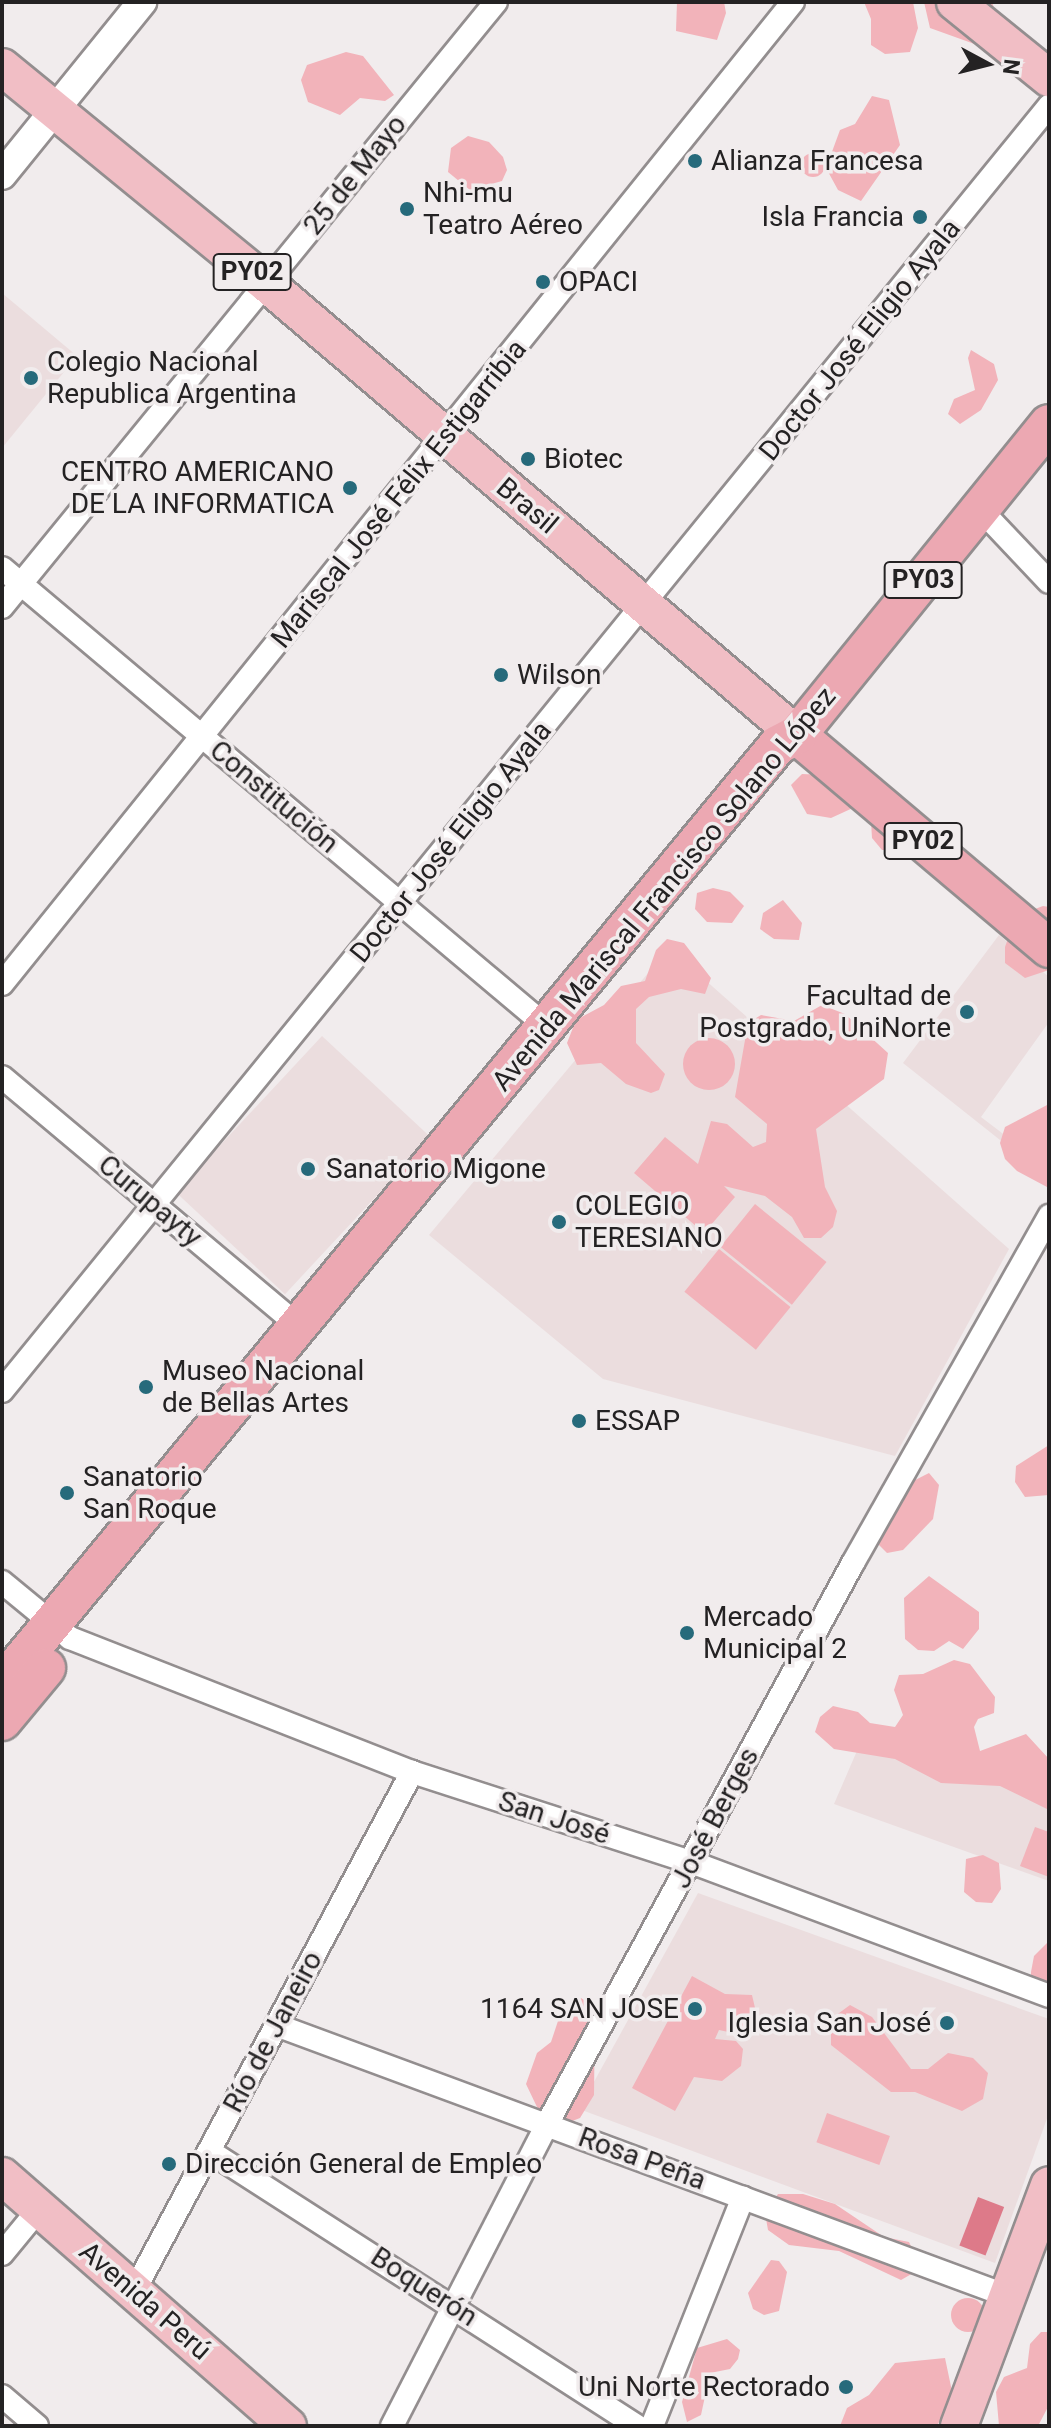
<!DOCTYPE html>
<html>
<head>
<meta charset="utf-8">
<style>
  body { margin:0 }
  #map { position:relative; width:1051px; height:2428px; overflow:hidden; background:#f1eced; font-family:Roboto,sans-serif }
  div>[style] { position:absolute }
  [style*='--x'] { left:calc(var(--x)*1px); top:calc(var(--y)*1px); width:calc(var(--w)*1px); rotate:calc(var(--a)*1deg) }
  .built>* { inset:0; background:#ebddde; transform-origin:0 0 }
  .green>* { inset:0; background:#f2b3ba; transform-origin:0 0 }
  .round { border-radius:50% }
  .water>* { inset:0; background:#dd7a89; transform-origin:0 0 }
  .roads { filter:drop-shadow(2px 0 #938e8f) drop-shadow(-2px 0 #938e8f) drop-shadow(0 2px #938e8f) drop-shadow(0 -2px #938e8f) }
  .minor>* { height:22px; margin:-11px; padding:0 11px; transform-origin:11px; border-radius:11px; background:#fff }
  .tertiary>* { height:28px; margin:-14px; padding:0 14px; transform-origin:14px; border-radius:14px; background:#fff }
  .primary>* { height:36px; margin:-18px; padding:0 18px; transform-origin:18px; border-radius:18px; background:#f1bec5 }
  .trunk>* { height:38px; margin:-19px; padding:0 19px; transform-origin:19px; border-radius:19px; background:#eca8b2 }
  .dots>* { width:22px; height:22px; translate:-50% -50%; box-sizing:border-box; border:4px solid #f1eced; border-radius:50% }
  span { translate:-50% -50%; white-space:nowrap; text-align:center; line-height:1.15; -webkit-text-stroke:7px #f1eced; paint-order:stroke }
  .shield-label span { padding:2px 6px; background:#f1eced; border:2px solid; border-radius:6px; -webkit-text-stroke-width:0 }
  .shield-label { font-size:26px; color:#242223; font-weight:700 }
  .poi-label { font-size:28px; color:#242223 }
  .left { translate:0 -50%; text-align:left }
  .right { translate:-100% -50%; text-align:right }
  .street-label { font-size:28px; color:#242223 }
  .frame { position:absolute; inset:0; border:4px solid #242223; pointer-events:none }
  .north { position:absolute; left:947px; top:24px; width:80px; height:80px; -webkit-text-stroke:6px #f1eced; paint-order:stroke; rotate:97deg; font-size:22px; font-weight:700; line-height:32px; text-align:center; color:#242223 }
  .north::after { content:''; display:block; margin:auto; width:28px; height:36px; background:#242223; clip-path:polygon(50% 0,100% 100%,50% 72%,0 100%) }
</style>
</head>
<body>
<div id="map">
  <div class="built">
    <i style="clip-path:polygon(2px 293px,77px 356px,2px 448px)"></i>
    <i style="clip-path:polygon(999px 935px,1049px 977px,1049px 1022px,981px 1117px,1049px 1169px,1048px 1178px,903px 1063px)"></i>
    <i style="clip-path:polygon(669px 948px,1009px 1249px,895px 1456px,603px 1379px,429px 1235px)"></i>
    <i style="left:322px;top:1036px;width:149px;height:214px;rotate:43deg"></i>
    <i style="clip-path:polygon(863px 1737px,1049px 1800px,1049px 1881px,834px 1804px)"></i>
    <i style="clip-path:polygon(698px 1893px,1049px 2019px,1049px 2113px,995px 2263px,579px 2109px)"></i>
  </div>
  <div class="green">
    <i style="clip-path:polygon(677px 2px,724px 2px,726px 13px,717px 40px,676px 31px)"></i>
    <i style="clip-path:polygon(864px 2px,913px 2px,918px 28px,910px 52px,885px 54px,871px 45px,871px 19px)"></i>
    <i style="clip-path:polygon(924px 2px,992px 2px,998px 20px,988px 43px,980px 46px,930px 28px)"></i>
    <i style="clip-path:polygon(346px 52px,363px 56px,394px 95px,385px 101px,360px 98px,340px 115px,308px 102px,301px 80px,307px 65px)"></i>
    <i style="clip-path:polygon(872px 96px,889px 100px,900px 145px,861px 201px,838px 190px,826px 168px,840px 130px,855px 124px)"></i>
    <i style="clip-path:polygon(468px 136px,489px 142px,503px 157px,507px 170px,502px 181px,470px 190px,448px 172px,451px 148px)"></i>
    <i class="round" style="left:801px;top:153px;width:24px;height:24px"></i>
    <i style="clip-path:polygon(971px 350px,994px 364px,998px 380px,981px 410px,960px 424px,948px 414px,954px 399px,975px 390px,968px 358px)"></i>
    <i style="clip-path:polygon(802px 774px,825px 775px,855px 807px,831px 818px,807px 814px,791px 785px)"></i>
    <i style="clip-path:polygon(871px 821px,905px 845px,899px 850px,882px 850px,872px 838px)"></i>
    <i style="clip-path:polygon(713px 888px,730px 892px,744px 906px,732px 923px,707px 922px,695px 909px,697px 893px)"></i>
    <i style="clip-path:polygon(783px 900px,802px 923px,799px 940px,774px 939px,760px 929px,763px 913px)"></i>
    <i style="clip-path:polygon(1043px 906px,1049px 907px,1049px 970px,1025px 978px,1005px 963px,1005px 947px,1011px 930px,1027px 912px)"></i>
    <i style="clip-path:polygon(667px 939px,684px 943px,711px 978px,705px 994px,681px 989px,649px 997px,636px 1009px,636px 1043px,665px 1074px,659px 1090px,651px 1093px,626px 1084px,601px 1063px,577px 1065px,567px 1043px,576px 1020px,604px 1005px,621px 986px,645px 981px,656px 950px)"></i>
    <i style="clip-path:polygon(822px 1005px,845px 1014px,888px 1053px,884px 1079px,816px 1129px,825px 1187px,837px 1211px,833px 1227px,821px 1238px,804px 1238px,792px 1217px,765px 1196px,724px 1186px,735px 1197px,704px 1233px,634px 1173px,665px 1137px,698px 1164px,711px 1121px,727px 1124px,753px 1147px,766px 1142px,767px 1124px,735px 1097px,748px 1023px,761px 1015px,794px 1021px)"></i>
    <i class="round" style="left:683px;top:1038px;width:52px;height:52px"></i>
    <i style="clip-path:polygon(1049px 1104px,1049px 1187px,1047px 1187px,1017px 1171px,1005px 1159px,1000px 1143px,1005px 1127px)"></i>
    <i style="left:755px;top:1204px;width:92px;height:55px;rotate:39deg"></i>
    <i style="left:719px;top:1249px;width:92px;height:55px;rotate:39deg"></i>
    <i style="clip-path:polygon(1049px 1445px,1049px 1495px,1025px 1497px,1015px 1482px,1016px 1466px)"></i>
    <i style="clip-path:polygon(929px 1473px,939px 1485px,933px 1519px,903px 1550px,887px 1553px,869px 1535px,872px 1502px)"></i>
    <i style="clip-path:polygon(929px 1576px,979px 1612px,979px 1629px,963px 1649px,949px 1641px,934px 1651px,918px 1650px,905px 1639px,904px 1598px)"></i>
    <i style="clip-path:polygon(954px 1660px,970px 1664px,995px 1697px,994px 1713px,978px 1719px,974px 1727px,980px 1751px,1026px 1734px,1049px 1759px,1049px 1810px,1000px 1786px,941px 1783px,895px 1759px,834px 1749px,815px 1732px,820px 1717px,833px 1706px,858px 1712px,870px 1723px,895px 1727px,903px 1715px,894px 1690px,899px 1675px,923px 1674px)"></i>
    <i style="clip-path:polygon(1035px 1827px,1049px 1832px,1049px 1877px,1020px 1866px)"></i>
    <i style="clip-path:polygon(983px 1855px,999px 1863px,1001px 1889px,992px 1903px,976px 1902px,964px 1892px,966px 1859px)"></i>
    <i style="clip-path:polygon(1049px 1941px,1049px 1991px,1031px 1980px,1031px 1972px,1034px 1956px)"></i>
    <i style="clip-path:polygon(692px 1976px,725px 1994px,752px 1995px,759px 2025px,747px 2036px,719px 2030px,715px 2039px,736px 2041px,743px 2049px,741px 2066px,722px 2081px,694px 2077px,675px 2111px,632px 2088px)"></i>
    <i style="clip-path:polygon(581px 1998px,595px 2007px,594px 2095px,580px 2118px,557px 2127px,537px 2107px,526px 2084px,537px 2053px,551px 2042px,561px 2012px)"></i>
    <i style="clip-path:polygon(850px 2005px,872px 2017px,911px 2069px,928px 2069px,948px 2053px,973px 2058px,988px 2073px,983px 2099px,962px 2111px,915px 2092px,891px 2092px,831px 2045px,831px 2019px)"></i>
    <i style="left:827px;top:2113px;width:67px;height:31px;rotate:20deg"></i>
    <i style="clip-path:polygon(778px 2194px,803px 2194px,835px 2204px,884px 2237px,909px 2242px,919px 2263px,915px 2272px,901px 2280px,839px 2251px,789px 2245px,768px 2230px,765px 2213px)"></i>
    <i style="clip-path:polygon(771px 2260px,779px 2261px,787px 2272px,779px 2311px,764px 2315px,753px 2309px,748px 2293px)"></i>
    <i class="round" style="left:951px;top:2298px;width:34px;height:34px"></i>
    <i style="clip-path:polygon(1041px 2332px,1049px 2332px,1049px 2405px,1038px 2426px,999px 2426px,996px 2392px,1004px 2377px,1027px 2368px,1030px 2344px)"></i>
    <i style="clip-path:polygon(727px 2339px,740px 2350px,738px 2359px,730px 2369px,710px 2373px,701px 2415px,687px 2422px,682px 2402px,697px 2348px)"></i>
    <i style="clip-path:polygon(945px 2358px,953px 2396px,937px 2426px,840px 2426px,847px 2408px,869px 2395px,895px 2363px)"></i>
  </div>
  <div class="water">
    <i style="left:978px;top:2197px;width:28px;height:52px;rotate:21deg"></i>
  </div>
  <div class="roads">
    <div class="minor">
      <i style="--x:980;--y:509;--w:100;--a:46.6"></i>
      <i style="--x:2;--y:568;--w:711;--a:40.09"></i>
      <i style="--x:2;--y:607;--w:781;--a:-50.77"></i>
      <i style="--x:2;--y:984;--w:1261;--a:-51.15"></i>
      <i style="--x:2;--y:1077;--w:386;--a:40"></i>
      <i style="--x:2;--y:1391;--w:1658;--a:-50.83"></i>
      <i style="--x:2;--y:1582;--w:88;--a:39.5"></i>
      <i style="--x:70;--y:1638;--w:367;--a:21.4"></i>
      <i style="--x:412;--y:1772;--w:293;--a:17.9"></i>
      <i style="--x:691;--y:1862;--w:382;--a:20.5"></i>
      <i style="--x:276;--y:2025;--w:781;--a:20.32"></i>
      <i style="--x:209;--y:2151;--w:509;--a:32.72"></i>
      <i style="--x:2;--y:2254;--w:58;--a:-50.6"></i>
      <i style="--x:134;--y:2291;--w:589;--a:-61.82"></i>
      <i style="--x:2;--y:2396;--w:46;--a:40.6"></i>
      <i style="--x:392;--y:2426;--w:339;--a:-62.8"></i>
      <i style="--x:547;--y:2124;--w:639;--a:-61.39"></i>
      <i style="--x:853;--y:1563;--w:399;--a:-60.5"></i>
      <i style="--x:652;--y:2426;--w:246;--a:-68.3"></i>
    </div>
    <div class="tertiary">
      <i style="--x:2;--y:175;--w:223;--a:-51"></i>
    </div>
    <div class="primary">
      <i style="--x:955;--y:2;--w:121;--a:39"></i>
      <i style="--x:2;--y:67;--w:343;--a:39.3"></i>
      <i style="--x:267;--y:284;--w:696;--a:40.4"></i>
      <i style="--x:2;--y:2176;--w:380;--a:41.2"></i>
      <i style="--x:959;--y:2426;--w:257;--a:-69.5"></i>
    </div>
    <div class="trunk">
      <i style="--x:797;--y:735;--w:330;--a:40.2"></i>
      <i style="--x:2;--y:1684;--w:1218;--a:-50.43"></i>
      <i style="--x:778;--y:745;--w:21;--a:-28"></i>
      <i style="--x:797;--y:735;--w:400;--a:-51"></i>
      <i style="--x:2;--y:1721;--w:69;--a:-50.3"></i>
    </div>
  </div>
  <div class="dots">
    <i style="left:695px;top:161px;background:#266a7b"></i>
    <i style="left:407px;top:209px;background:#266a7b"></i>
    <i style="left:920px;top:217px;background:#266a7b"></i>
    <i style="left:543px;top:282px;background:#266a7b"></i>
    <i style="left:31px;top:378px;background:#266a7b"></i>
    <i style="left:528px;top:459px;background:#266a7b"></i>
    <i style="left:350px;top:488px;background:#266a7b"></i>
    <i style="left:501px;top:675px;background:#266a7b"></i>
    <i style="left:967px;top:1012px;background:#266a7b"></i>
    <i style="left:308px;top:1169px;background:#266a7b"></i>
    <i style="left:559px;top:1222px;background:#266a7b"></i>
    <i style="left:146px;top:1387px;background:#266a7b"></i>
    <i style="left:579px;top:1421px;background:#266a7b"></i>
    <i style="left:67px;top:1493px;background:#266a7b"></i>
    <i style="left:687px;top:1633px;background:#266a7b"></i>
    <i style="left:695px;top:2009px;background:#266a7b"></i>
    <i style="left:947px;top:2023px;background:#266a7b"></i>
    <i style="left:169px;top:2164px;background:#266a7b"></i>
    <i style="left:846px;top:2387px;background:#266a7b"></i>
  </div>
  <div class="shield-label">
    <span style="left:252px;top:272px">PY02</span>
    <span style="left:923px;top:580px">PY03</span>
    <span style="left:923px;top:841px">PY02</span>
  </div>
  <div class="poi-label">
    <span class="left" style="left:711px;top:161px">Alianza Francesa</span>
    <span class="left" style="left:423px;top:209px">Nhi-mu<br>Teatro Aéreo</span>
    <span class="right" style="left:904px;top:217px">Isla Francia</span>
    <span class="left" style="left:559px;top:282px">OPACI</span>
    <span class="left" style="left:47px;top:378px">Colegio Nacional<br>Republica Argentina</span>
    <span class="left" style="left:544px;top:459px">Biotec</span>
    <span class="right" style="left:334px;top:488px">CENTRO AMERICANO<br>DE LA INFORMATICA</span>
    <span class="left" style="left:517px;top:675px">Wilson</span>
    <span class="right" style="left:951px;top:1012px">Facultad de<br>Postgrado, UniNorte</span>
    <span class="left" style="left:326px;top:1169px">Sanatorio Migone</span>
    <span class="left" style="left:575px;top:1222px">COLEGIO<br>TERESIANO</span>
    <span class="left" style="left:162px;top:1387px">Museo Nacional<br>de Bellas Artes</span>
    <span class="left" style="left:595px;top:1421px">ESSAP</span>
    <span class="left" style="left:83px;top:1493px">Sanatorio<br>San Roque</span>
    <span class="left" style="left:703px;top:1633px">Mercado<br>Municipal 2</span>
    <span class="right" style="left:679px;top:2009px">1164 SAN JOSE</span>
    <span class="right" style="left:931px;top:2023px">Iglesia San José</span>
    <span class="left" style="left:185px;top:2164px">Dirección General de Empleo</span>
    <span class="right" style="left:830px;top:2387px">Uni Norte Rectorado</span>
  </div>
  <div class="street-label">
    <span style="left:355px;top:175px;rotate:-51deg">25 de Mayo</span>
    <span style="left:860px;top:340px;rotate:-51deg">Doctor José Eligio Ayala</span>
    <span style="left:399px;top:494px;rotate:-51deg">Mariscal José Félix Estigarribia</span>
    <span style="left:527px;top:506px;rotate:40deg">Brasil</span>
    <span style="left:274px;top:797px;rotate:40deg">Constitución</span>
    <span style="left:451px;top:842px;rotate:-51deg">Doctor José Eligio Ayala</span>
    <span style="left:664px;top:889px;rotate:-50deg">Avenida Mariscal Francisco Solano López</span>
    <span style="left:150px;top:1201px;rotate:40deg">Curupayty</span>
    <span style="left:554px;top:1818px;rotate:18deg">San José</span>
    <span style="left:715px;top:1818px;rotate:-62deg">José Berges</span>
    <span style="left:273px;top:2032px;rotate:-62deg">Río de Janeiro</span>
    <span style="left:642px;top:2159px;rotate:20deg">Rosa Peña</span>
    <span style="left:424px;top:2287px;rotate:33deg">Boquerón</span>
    <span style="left:145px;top:2301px;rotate:41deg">Avenida Perú</span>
  </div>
  <div class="frame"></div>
  <div class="north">N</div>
</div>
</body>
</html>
